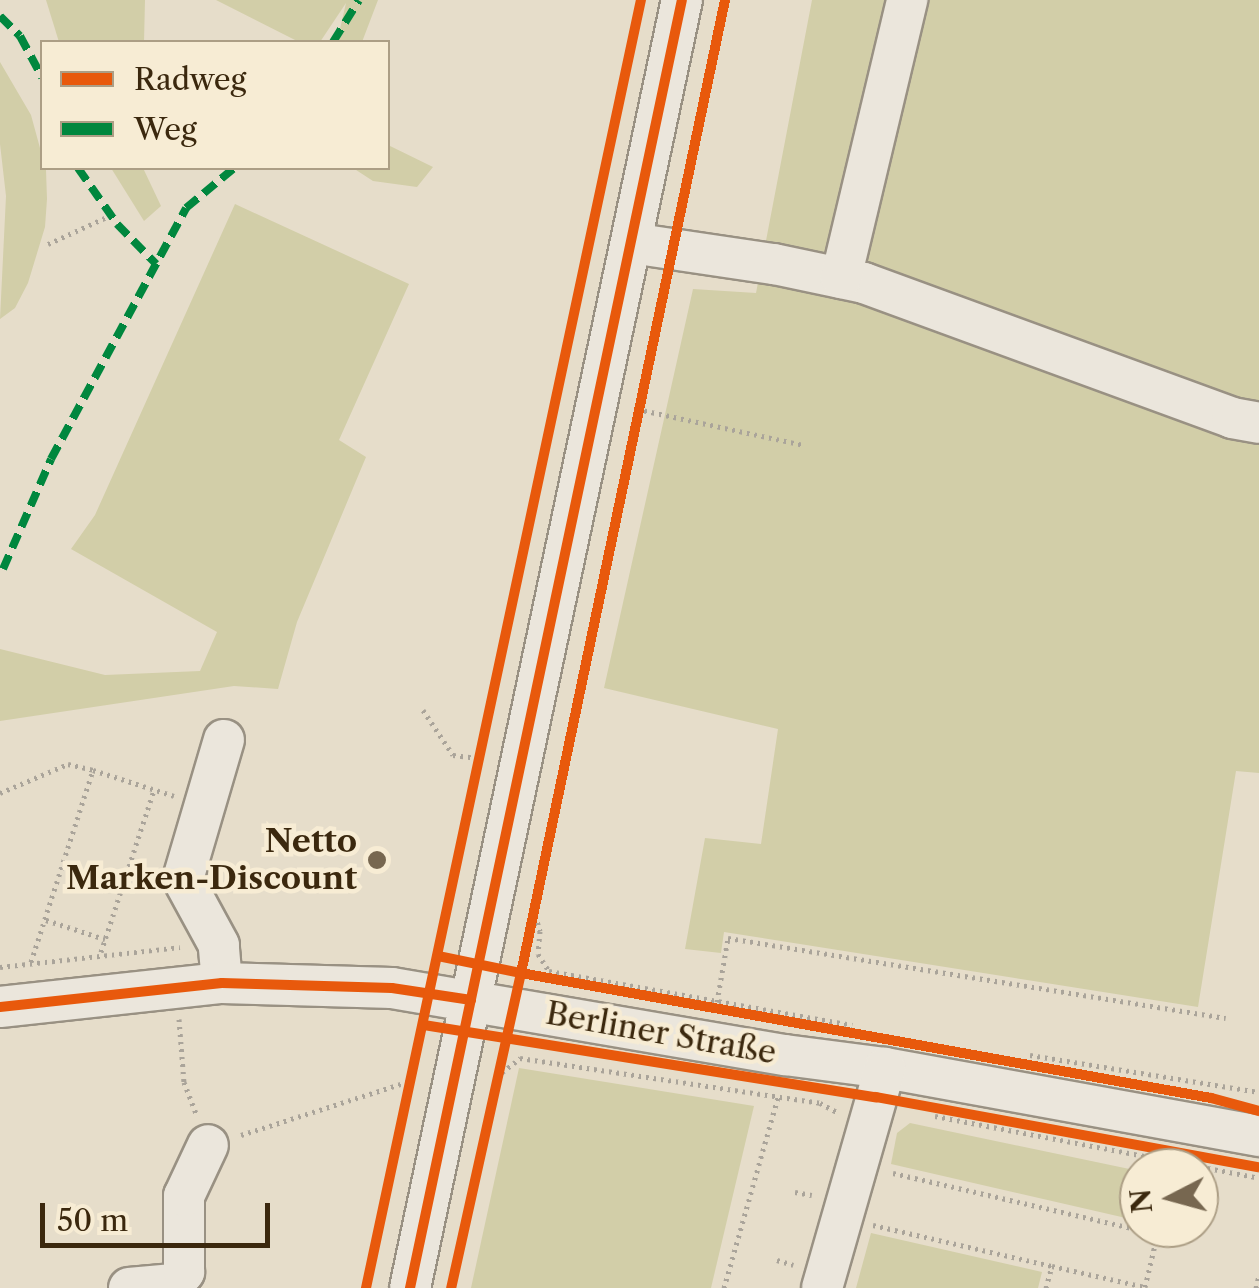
<!DOCTYPE html>
<html>
<head>
<meta charset="utf-8">
<style>
  body { margin:0 }
  #map { position:relative; width:1259px; height:1288px; overflow:hidden; background:#e6ddca; font-family:"Libre Caslon Text",serif }
  div>[style] { position:absolute }
  [style*='--x'] { left:calc(var(--x)*1px); top:calc(var(--y)*1px); width:calc(var(--w)*1px); rotate:calc(var(--a)*1deg) }
  .green>* { inset:0; background:#d2cea8 }
  .path>* { height:5px; margin-top:-2.5px; transform-origin:0; background:repeating-linear-gradient(90deg,#aaa49a 0 2.5px,transparent 0 7.5px) }
  .roads { filter:drop-shadow(2px 0 #999183) drop-shadow(-2px 0 #999183) drop-shadow(0 2px #999183) drop-shadow(0 -2px #999183) }
  .minor>* { height:40px; margin:-20px; padding:0 20px; transform-origin:20px; border-radius:20px; background:#ebe6dc }
  .quiet>* { height:8px; margin-top:-4px; transform-origin:0; background:repeating-linear-gradient(90deg,#00873e 0 15px,transparent 0 23px) }
  .cycleway>* { height:10px; margin:-5px; padding:0 5px; transform-origin:5px; border-radius:5px; background:#e8590c }
  .dots>* { width:28px; height:28px; translate:-50% -50%; box-sizing:border-box; border:5px solid #f7ecd4; border-radius:50% }
  span { translate:-50% -50%; white-space:nowrap; text-align:center; line-height:1.15; -webkit-text-stroke:9px #f7ecd4; paint-order:stroke }
  .poi-label { font-size:32px; color:#3b280e; font-weight:700 }
  .right { translate:-100% -50%; text-align:right }
  .street-label { font-size:32px; color:#3b280e }
  .legend { position:absolute; left:40px; top:40px; width:350px; height:130px; box-sizing:border-box; background:#f7ecd4; border:2px solid #ac9e85; margin:0; padding:12px 18px; list-style:none; font-size:30px; color:#3b280e }
  .legend li { display:flex; align-items:center; gap:20px; height:50px }
  .legend b { width:50px; border:2px solid #ac9e85 }
  .north { position:absolute; left:1119px; top:1148px; width:100px; height:100px; box-sizing:border-box; background:#f7ecd4; border:2px solid #ac9e85; border-radius:50%; rotate:264deg; font-size:28px; font-weight:700; line-height:40px; text-align:center; color:#3b280e }
  .north::after { content:''; display:block; margin:auto; width:35px; height:45px; background:#776750; clip-path:polygon(50% 0,100% 100%,50% 72%,0 100%) }
  .scale { position:absolute; left:40px; top:1203px; width:230px; height:45px; box-sizing:border-box; border:5px solid #3b280e; border-top:0; padding-left:12px; font-size:30px; line-height:35px; white-space:nowrap; color:#3b280e; -webkit-text-stroke:8px #f7ecd4; paint-order:stroke }
</style>
</head>
<body>
<div id="map">
  <div class="green">
    <i style="clip-path:polygon(46px 0,145px 0,144px 42px,59px 42px)"></i>
    <i style="clip-path:polygon(216px 0,378px 0,362px 42px,337px 42px,346px 3px,320px 42px,299px 42px)"></i>
    <i style="clip-path:polygon(812px 0,1259px 0,1259px 773px,1236px 771px,1198px 1007px,724px 932px,721px 953px,685px 949px,705px 838px,761px 844px,778px 729px,604px 688px,693px 289px,756px 293px)"></i>
    <i style="clip-path:polygon(0 62px,31px 115px,46px 170px,47px 199px,45px 227px,28px 283px,15px 308px,0 319px,6px 196px,0 144px)"></i>
    <i style="clip-path:polygon(388px 145px,433px 167px,417px 187px,373px 181px,353px 168px,388px 168px)"></i>
    <i style="clip-path:polygon(111px 168px,143px 168px,161px 206px,144px 221px)"></i>
    <i style="clip-path:polygon(235px 204px,409px 284px,339px 440px,366px 457px,297px 622px,278px 689px,234px 686px,0 721px,0 649px,105px 675px,200px 671px,217px 632px,71px 549px,95px 515px)"></i>
    <i style="clip-path:polygon(519px 1068px,754px 1106px,711px 1288px,471px 1288px)"></i>
    <i style="clip-path:polygon(910px 1123px,1139px 1171px,1139px 1221px,891px 1164px,897px 1133px)"></i>
    <i style="clip-path:polygon(871px 1233px,1042px 1272px,1038px 1288px,856px 1288px)"></i>
  </div>
  <div class="path">
    <i style="--x:48;--y:244;--w:69;--a:-24.7"></i>
    <i style="--x:637;--y:409;--w:170;--a:12.2"></i>
    <i style="--x:423;--y:710;--w:54;--a:56.3"></i>
    <i style="--x:453;--y:755;--w:25;--a:7"></i>
    <i style="--x:0;--y:793;--w:74;--a:-23.1"></i>
    <i style="--x:68;--y:764;--w:26;--a:13"></i>
    <i style="--x:533;--y:908;--w:24;--a:73"></i>
    <i style="--x:540;--y:931;--w:23;--a:95"></i>
    <i style="--x:538;--y:954;--w:20;--a:57"></i>
    <i style="--x:549;--y:971;--w:308;--a:10.1"></i>
    <i style="--x:46;--y:920;--w:62;--a:17.9"></i>
    <i style="--x:101;--y:952;--w:170;--a:-71.9"></i>
    <i style="--x:31;--y:962;--w:202;--a:-72.1"></i>
    <i style="--x:93;--y:770;--w:85;--a:17.8"></i>
    <i style="--x:0;--y:967;--w:181;--a:-6.3"></i>
    <i style="--x:717;--y:1002;--w:65;--a:-80.2"></i>
    <i style="--x:728;--y:938;--w:504;--a:9.13"></i>
    <i style="--x:179;--y:1019;--w:63;--a:85.5"></i>
    <i style="--x:184;--y:1082;--w:36;--a:69"></i>
    <i style="--x:1030;--y:1055;--w:232;--a:9.2"></i>
    <i style="--x:496;--y:1077;--w:31;--a:-38"></i>
    <i style="--x:520;--y:1058;--w:303;--a:8.5"></i>
    <i style="--x:820;--y:1103;--w:19;--a:28"></i>
    <i style="--x:935;--y:1116;--w:330;--a:10.8"></i>
    <i style="--x:241;--y:1135;--w:177;--a:-17.7"></i>
    <i style="--x:893;--y:1173;--w:272;--a:13"></i>
    <i style="--x:795;--y:1192;--w:17;--a:10"></i>
    <i style="--x:873;--y:1225;--w:184;--a:12.9"></i>
    <i style="--x:777;--y:1260;--w:17;--a:17"></i>
    <i style="--x:724;--y:1288;--w:198;--a:-74.2"></i>
    <i style="--x:1046;--y:1288;--w:23;--a:-75"></i>
    <i style="--x:1052;--y:1266;--w:95;--a:12.7"></i>
    <i style="--x:1145;--y:1287;--w:61;--a:-76.7"></i>
    <i style="--x:1256;--y:1288;--w:13;--a:-77"></i>
  </div>
  <div class="roads">
    <div class="minor">
      <i style="--x:631;--y:243;--w:145;--a:8.4"></i>
      <i style="--x:774;--y:264;--w:92;--a:11.9"></i>
      <i style="--x:864;--y:283;--w:392;--a:20.1"></i>
      <i style="--x:1232;--y:418;--w:27;--a:10"></i>
      <i style="--x:841;--y:278;--w:286;--a:-76.6"></i>
      <i style="--x:222;--y:983;--w:38;--a:-95"></i>
      <i style="--x:219;--y:945;--w:75;--a:-118.6"></i>
      <i style="--x:183;--y:879;--w:145;--a:-73.6"></i>
      <i style="--x:0;--y:1007;--w:223;--a:-6.2"></i>
      <i style="--x:222;--y:983;--w:170;--a:1.7"></i>
      <i style="--x:392;--y:988;--w:399;--a:9.7"></i>
      <i style="--x:785;--y:1055;--w:101;--a:7.4"></i>
      <i style="--x:885;--y:1068;--w:380;--a:10.3"></i>
      <i style="--x:129;--y:1288;--w:45;--a:-5.1"></i>
      <i style="--x:174;--y:1284;--w:16;--a:-50"></i>
      <i style="--x:184;--y:1272;--w:76;--a:-90"></i>
      <i style="--x:184;--y:1196;--w:56;--a:-64.8"></i>
      <i style="--x:410;--y:1288;--w:1316;--a:-78.08"></i>
      <i style="--x:822;--y:1288;--w:229;--a:-74"></i>
    </div>
  </div>
  <div class="quiet">
    <i style="--x:0;--y:16;--w:28;--a:45"></i>
    <i style="--x:20;--y:36;--w:47;--a:61.8"></i>
    <i style="--x:333;--y:42;--w:49;--a:-58.2"></i>
    <i style="--x:78;--y:168;--w:68;--a:55.1"></i>
    <i style="--x:117;--y:224;--w:56;--a:45.7"></i>
    <i style="--x:3;--y:569;--w:120;--a:-66.4"></i>
    <i style="--x:51;--y:459;--w:285;--a:-61.7"></i>
    <i style="--x:186;--y:208;--w:62;--a:-39.8"></i>
  </div>
  <div class="cycleway">
    <i style="--x:725;--y:0;--w:994;--a:101.84"></i>
    <i style="--x:521;--y:973;--w:701;--a:10.27"></i>
    <i style="--x:1211;--y:1098;--w:50;--a:15.2"></i>
    <i style="--x:438;--y:956;--w:85;--a:11.6"></i>
    <i style="--x:521;--y:973;--w:323;--a:102.5"></i>
    <i style="--x:0;--y:1007;--w:223;--a:-6.2"></i>
    <i style="--x:222;--y:983;--w:170;--a:1.7"></i>
    <i style="--x:392;--y:988;--w:80;--a:8.6"></i>
    <i style="--x:424;--y:1025;--w:458;--a:9.1"></i>
    <i style="--x:876;--y:1097;--w:389;--a:10.4"></i>
    <i style="--x:366;--y:1288;--w:1317;--a:-77.95"></i>
    <i style="--x:410;--y:1288;--w:1316;--a:-78.08"></i>
  </div>
  <div class="dots">
    <i style="left:377px;top:860px;background:#776750"></i>
  </div>
  <div class="poi-label">
    <span class="right" style="left:357px;top:860px">Netto<br>Marken-Discount</span>
  </div>
  <div class="street-label">
    <span style="left:661px;top:1033px;rotate:10deg">Berliner Straße</span>
  </div>
  <ul class="legend">
  <li><b style="height:12px;background:#e8590c"></b>Radweg</li>
  <li><b style="height:12px;background:#00873e"></b>Weg</li>
  </ul>
  <div class="north">N</div>
  <div class="scale">50 m</div>
</div>
</body>
</html>
